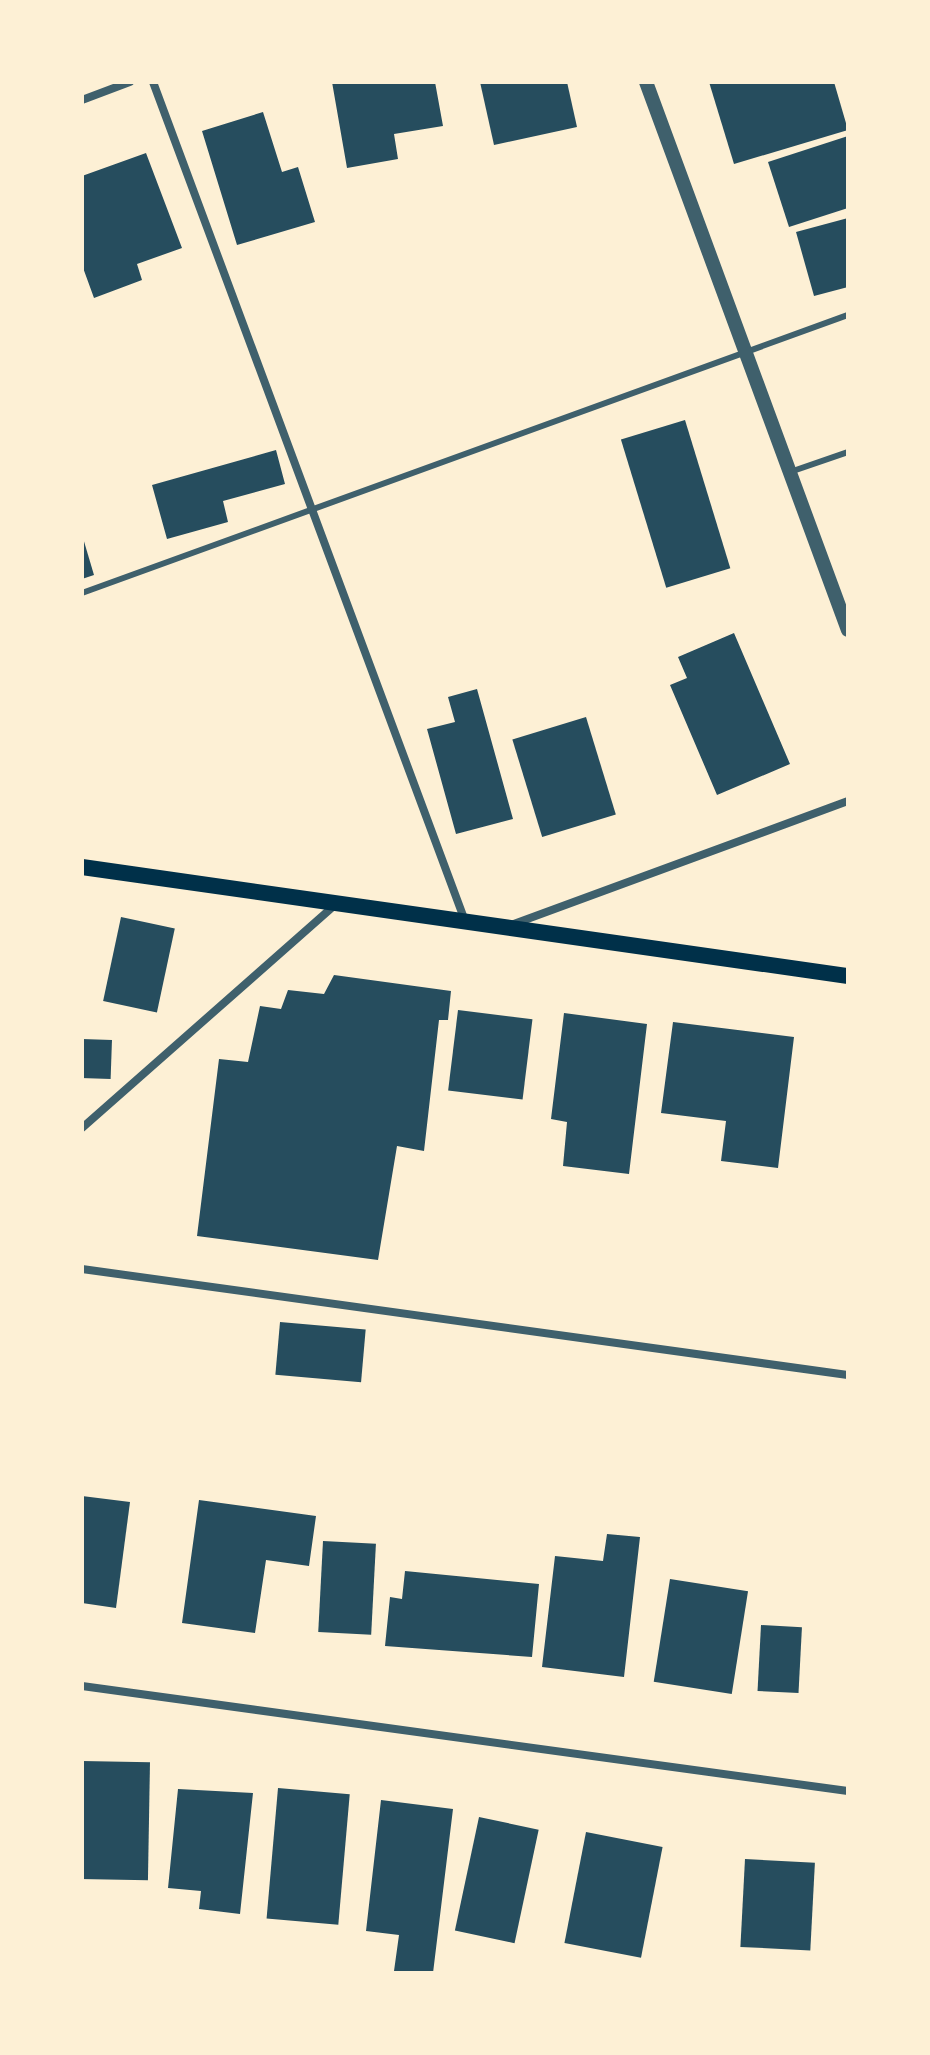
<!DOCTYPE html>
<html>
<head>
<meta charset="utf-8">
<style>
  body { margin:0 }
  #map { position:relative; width:930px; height:2055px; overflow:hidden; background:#fdf0d5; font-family:Lora,serif }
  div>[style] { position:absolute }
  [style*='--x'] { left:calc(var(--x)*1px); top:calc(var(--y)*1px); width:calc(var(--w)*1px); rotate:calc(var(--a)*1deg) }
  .building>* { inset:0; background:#264d5e; transform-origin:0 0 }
  .service>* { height:6px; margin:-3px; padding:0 3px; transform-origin:3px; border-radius:3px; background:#3f606c }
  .minor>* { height:8px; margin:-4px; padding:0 4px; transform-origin:4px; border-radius:4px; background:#3f606c }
  .tertiary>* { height:14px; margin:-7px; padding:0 7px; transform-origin:7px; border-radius:7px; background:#3f606c }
  .secondary>* { height:16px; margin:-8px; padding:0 8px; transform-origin:8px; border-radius:8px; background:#003049 }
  span { translate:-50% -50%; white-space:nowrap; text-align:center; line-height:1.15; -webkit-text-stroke:7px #fdf0d5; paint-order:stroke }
  .frame { position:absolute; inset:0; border:84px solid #fdf0d5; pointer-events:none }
</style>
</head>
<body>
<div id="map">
  <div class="building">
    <i style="clip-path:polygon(332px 82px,435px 82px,443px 126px,394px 134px,398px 159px,347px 168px)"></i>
    <i style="clip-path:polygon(480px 82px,567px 82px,577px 127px,494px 145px)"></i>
    <i style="clip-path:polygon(709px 82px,834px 82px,848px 130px,734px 164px)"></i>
    <i style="clip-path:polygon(263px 112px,282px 172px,298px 167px,315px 222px,237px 245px,202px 131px)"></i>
    <i style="clip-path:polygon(848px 136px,848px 208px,789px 227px,768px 162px)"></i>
    <i style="clip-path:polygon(146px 153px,182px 248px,137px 264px,142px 280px,94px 298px,82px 265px,82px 176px)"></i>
    <i style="clip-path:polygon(848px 218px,848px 287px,814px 296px,796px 232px)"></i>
    <i style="left:685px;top:420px;width:155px;height:67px;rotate:73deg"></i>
    <i style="clip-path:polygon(276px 450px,285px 484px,223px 501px,228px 522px,167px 539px,152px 485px)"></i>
    <i style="clip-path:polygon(83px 538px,94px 575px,82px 579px,82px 539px)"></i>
    <i style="clip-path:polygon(734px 633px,790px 764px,717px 795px,670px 685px,687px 678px,678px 657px)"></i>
    <i style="clip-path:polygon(477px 689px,513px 819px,456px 834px,427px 729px,455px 722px,448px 697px)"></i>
    <i style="left:586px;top:717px;width:102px;height:77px;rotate:73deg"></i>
    <i style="left:121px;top:917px;width:55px;height:86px;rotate:12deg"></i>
    <i style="clip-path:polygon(334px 975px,451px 991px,448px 1020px,439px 1020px,424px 1151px,397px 1146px,378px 1260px,197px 1236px,219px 1059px,248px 1062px,260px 1006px,281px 1009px,288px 990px,324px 994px)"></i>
    <i style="left:458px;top:1010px;width:75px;height:81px;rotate:7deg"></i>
    <i style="clip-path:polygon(564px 1013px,647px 1024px,629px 1174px,563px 1166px,567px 1122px,551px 1119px)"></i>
    <i style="clip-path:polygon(673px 1022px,794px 1037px,778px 1168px,721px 1161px,726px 1121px,661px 1113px)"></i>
    <i style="left:82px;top:1039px;width:30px;height:39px;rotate:2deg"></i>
    <i style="left:280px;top:1322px;width:86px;height:53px;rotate:5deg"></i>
    <i style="clip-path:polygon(82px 1496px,130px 1502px,116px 1608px,82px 1603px)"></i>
    <i style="clip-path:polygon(199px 1500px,316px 1516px,309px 1566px,266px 1560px,255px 1633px,182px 1623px)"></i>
    <i style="clip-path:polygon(607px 1534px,640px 1537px,624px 1677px,542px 1667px,555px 1556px,603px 1561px)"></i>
    <i style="left:323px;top:1541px;width:53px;height:91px;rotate:3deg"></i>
    <i style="clip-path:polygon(405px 1571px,539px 1584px,532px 1657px,385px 1646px,390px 1597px,402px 1599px)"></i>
    <i style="left:670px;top:1579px;width:79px;height:104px;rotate:9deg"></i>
    <i style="left:761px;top:1625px;width:41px;height:66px;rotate:3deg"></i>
    <i style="left:82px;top:1761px;width:68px;height:118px;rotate:1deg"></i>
    <i style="left:278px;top:1788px;width:72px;height:131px;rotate:5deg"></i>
    <i style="clip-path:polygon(178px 1789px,253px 1793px,240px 1914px,199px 1909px,201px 1891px,168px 1888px)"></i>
    <i style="clip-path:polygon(381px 1800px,453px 1809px,433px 1973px,394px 1971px,399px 1935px,366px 1931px)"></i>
    <i style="left:479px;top:1817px;width:61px;height:116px;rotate:12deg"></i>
    <i style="left:586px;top:1832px;width:78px;height:113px;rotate:11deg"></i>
    <i style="left:745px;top:1859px;width:70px;height:88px;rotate:3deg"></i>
  </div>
  <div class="service">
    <i style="--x:790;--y:472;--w:61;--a:-19"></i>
    <i style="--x:82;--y:593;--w:815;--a:-19.95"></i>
  </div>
  <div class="minor">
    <i style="--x:153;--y:82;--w:895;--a:69.6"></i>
    <i style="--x:82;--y:100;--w:51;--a:-20.6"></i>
    <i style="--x:511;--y:925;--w:359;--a:-20.2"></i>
    <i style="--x:82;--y:1128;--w:339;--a:-41.4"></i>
    <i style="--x:82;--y:1269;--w:773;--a:7.88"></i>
    <i style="--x:82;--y:1686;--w:773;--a:7.81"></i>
  </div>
  <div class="tertiary">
    <i style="--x:646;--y:82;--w:584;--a:69.77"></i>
  </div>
  <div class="secondary">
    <i style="--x:82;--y:867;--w:774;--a:8.1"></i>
  </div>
  <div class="frame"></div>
</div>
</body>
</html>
